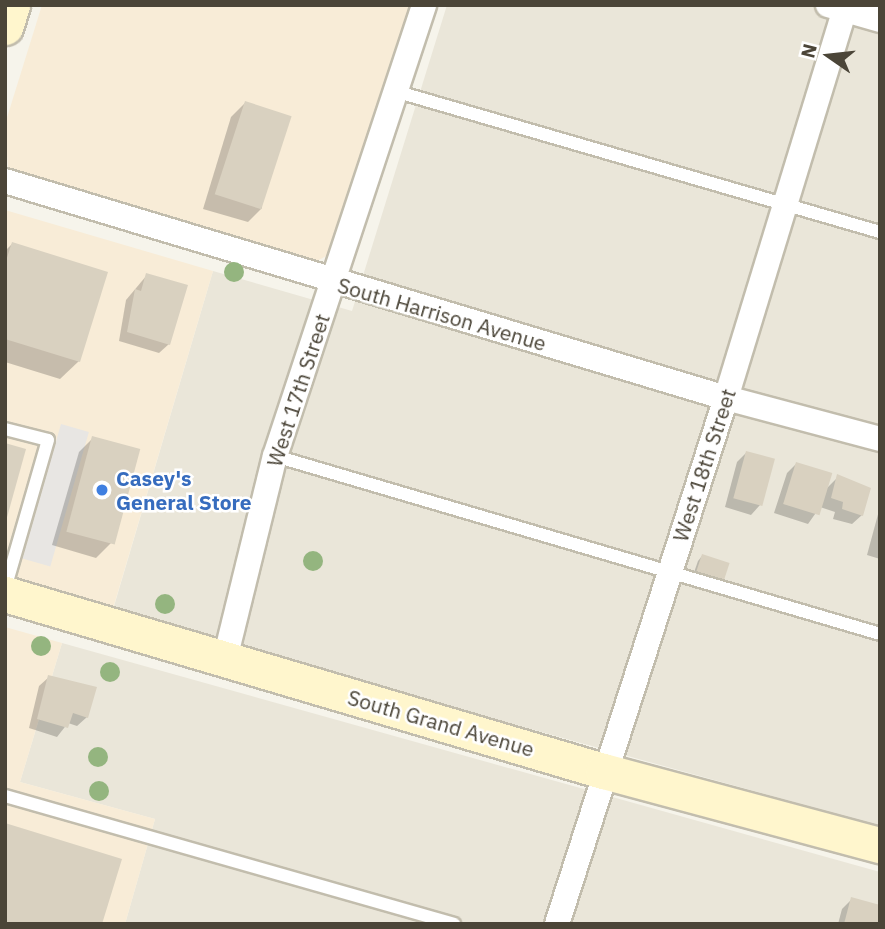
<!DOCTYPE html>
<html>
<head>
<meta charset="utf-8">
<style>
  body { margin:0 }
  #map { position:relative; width:885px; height:929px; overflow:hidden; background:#f6f4eb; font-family:"IBM Plex Sans",sans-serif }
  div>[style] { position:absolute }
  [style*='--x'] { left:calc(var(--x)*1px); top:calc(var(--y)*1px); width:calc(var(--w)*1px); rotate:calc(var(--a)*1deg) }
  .residential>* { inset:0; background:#eae6d9 }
  .commercial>* { inset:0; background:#f8ecd7 }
  .parking>* { inset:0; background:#e8e6e3; transform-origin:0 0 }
  .shadow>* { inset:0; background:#0003 }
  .building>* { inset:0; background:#d9d1c0; transform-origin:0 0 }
  .roads { filter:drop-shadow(2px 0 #c2bdad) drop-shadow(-2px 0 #c2bdad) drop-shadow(0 2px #c2bdad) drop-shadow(0 -2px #c2bdad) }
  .lane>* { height:12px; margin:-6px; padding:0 6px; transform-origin:6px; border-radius:6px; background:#fff }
  .street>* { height:24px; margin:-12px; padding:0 12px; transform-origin:12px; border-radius:12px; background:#fff }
  .secondary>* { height:35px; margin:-17.5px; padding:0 17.5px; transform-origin:17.5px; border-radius:17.5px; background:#fff6cd }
  .trees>* { width:20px; height:20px; margin:-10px; border-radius:50%; background:#94b57f }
  .dots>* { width:19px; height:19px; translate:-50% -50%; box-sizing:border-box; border:4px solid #fff; border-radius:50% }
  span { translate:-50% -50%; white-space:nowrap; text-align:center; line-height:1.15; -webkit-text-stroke:5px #fff; paint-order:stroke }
  .street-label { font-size:21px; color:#4b4538 }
  .shop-label { font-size:21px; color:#366cbe; font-weight:700 }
  .left { translate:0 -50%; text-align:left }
  .frame { position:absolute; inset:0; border:7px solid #4b4538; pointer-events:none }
  .north { position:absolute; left:794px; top:21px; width:70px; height:70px; -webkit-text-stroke:5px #fff; paint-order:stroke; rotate:284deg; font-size:19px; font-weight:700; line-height:28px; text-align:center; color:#4b4538 }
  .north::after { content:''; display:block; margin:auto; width:24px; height:32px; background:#4b4538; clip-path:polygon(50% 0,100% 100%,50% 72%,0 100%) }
</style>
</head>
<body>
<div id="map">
  <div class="residential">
    <i style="clip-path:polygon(447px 5px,880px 5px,880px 826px,112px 613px,213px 271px,352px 311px)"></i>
    <i style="clip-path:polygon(62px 643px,880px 872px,880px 924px,125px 924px,155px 819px,20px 782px)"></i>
  </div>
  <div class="commercial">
    <i style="clip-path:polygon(42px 5px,414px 5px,332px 253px,315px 262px,8px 170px,5px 124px)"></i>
    <i style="clip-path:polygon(5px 210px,213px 271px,112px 612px,5px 580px)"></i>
    <i style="clip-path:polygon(5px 627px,62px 643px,20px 782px,155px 819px,125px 924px,5px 924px)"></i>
  </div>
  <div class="parking">
    <i style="left:61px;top:424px;width:29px;height:140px;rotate:16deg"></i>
  </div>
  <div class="shadow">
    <i style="clip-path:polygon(245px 103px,262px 208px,248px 222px,203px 209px,231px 117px)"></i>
    <i style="clip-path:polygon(12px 244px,79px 361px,60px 379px,5px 362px,5px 251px)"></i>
    <i style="clip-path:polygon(147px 275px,169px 344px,159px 353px,119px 341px,126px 300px)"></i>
    <i style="clip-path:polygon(93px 438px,111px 543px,96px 558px,52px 545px,79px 452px)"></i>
    <i style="clip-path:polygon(746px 453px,760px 505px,751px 515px,725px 507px,737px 462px)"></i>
    <i style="clip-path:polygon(796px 464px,826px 489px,838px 477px,862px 515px,852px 524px,833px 519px,835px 512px,820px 507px,808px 524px,774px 513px,787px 473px)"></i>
    <i style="clip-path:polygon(880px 507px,880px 559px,867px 555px)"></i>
    <i style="clip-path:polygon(702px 556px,728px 564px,691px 581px,698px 561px)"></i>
    <i style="clip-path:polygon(49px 677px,87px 717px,77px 726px,68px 723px,57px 737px,29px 728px,39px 686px)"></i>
    <i style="clip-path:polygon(852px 899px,880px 924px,838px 924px,842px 909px)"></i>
  </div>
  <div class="building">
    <i style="left:245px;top:101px;width:49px;height:98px;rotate:18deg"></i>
    <i style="clip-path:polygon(12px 242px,108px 272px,80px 362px,5px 339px,5px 264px)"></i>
    <i style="clip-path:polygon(146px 273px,188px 285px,170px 345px,127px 332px,135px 289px,141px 291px)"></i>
    <i style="left:92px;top:436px;width:50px;height:99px;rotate:15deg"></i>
    <i style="clip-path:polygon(5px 443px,26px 449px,6px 521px,5px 521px)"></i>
    <i style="left:746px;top:451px;width:30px;height:49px;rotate:15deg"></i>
    <i style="left:796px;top:462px;width:38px;height:44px;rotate:17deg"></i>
    <i style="clip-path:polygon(837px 474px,871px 488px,863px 516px,842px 509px,843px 502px,831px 498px)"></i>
    <i style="left:702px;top:554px;width:29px;height:24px;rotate:18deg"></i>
    <i style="clip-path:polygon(48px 675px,97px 687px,88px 718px,73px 713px,68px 728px,37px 719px)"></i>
    <i style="clip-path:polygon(5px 823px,122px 859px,102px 924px,5px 924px)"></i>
    <i style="clip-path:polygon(851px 897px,880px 905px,880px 924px,844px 924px)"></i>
  </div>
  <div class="roads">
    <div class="lane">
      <i style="--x:398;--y:92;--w:502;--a:16.2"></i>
      <i style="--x:5;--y:429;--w:44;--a:14.3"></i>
      <i style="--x:48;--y:440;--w:155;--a:106.1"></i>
      <i style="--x:275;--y:456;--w:631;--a:16.39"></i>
      <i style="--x:5;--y:796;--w:467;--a:15.9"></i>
    </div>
    <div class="street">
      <i style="--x:828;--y:5;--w:54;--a:16.1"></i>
      <i style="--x:5;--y:181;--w:753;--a:16.75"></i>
      <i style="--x:726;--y:398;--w:159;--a:14.9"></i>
      <i style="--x:225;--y:659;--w:209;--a:-76.2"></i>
      <i style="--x:275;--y:456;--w:475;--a:-71.7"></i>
      <i style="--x:557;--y:924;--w:552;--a:-72.19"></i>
      <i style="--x:726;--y:398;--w:411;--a:-73"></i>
    </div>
    <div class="secondary">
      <i style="--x:5;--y:27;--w:23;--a:-72"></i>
      <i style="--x:5;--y:594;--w:624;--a:16.49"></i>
      <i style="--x:603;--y:771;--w:287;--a:15"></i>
    </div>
  </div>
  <div class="trees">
    <i style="left:234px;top:272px"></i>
    <i style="left:313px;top:561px"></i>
    <i style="left:165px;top:604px"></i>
    <i style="left:41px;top:646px"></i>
    <i style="left:110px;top:672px"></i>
    <i style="left:98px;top:757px"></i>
    <i style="left:99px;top:791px"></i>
  </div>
  <div class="dots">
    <i style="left:102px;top:490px;background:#3f7fe0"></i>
  </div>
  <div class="street-label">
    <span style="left:442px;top:314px;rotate:16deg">South Harrison Avenue</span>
    <span style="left:298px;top:390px;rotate:-72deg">West 17th Street</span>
    <span style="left:704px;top:465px;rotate:-72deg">West 18th Street</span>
    <span style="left:441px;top:723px;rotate:16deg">South Grand Avenue</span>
  </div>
  <div class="shop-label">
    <span class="left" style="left:116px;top:490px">Casey's<br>General Store</span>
  </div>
  <div class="frame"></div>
  <div class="north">N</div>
</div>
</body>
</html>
